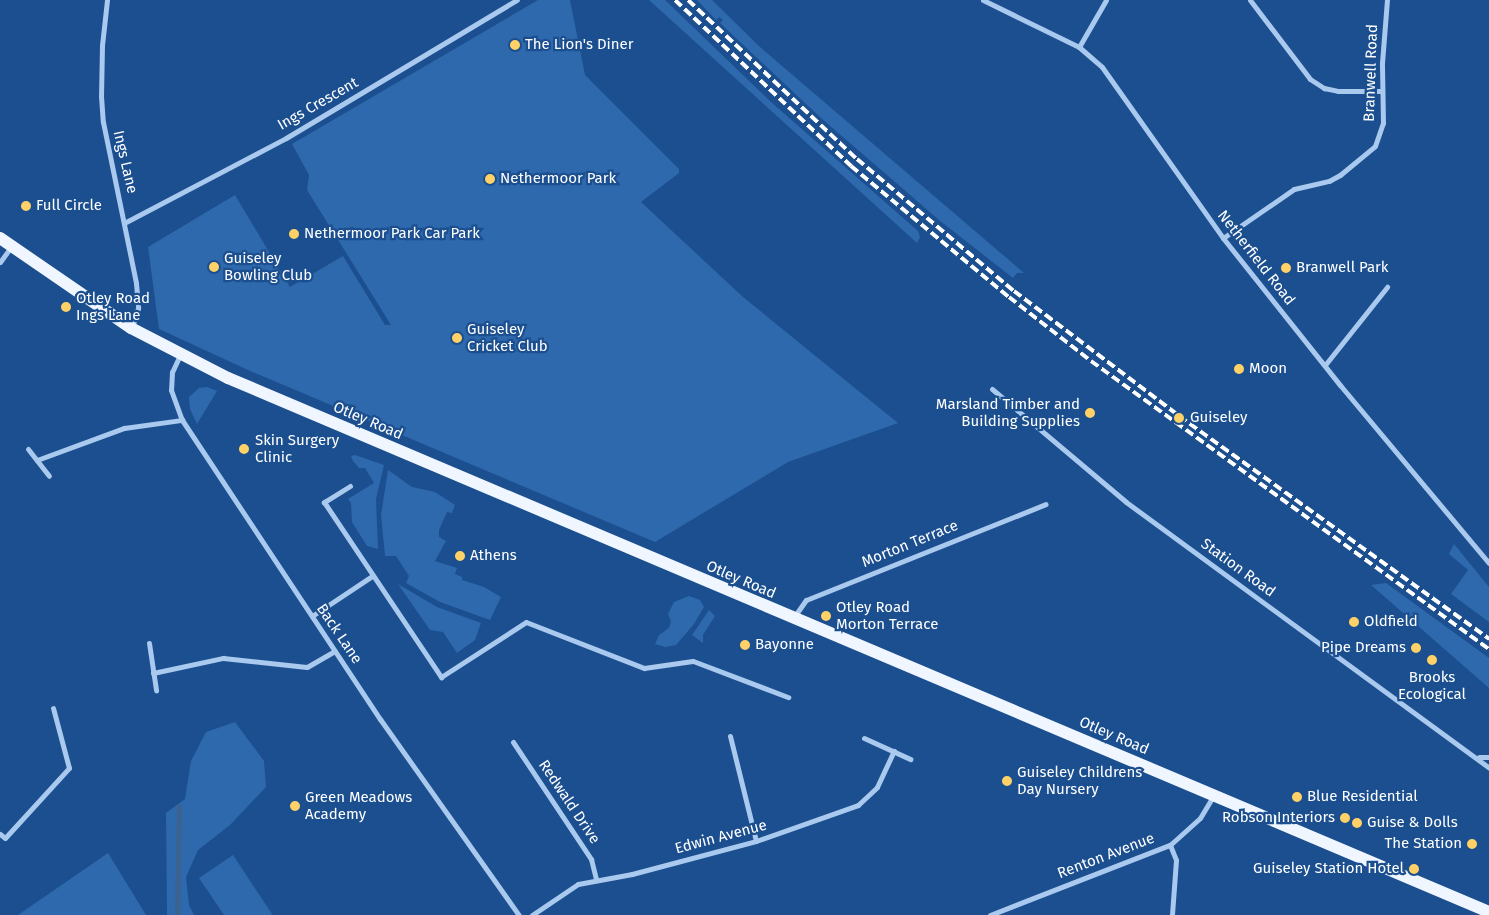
<!DOCTYPE html>
<html>
<head>
<meta charset="utf-8">
<style>
  body { margin:0 }
  #map { position:relative; width:1489px; height:915px; overflow:hidden; background:#1b4f8f; font-family:"Fira Sans",sans-serif }
  div>[style] { position:absolute }
  [style*='--x'] { left:calc(var(--x)*1px); top:calc(var(--y)*1px); width:calc(var(--w)*1px); rotate:calc(var(--a)*1deg) }
  .green>* { inset:0; background:#2e69ad }
  .stream>* { height:5px; margin:-2.5px; padding:0 2.5px; transform-origin:2.5px; border-radius:2.5px; background:#3c6290 }
  .minor>* { height:5px; margin:-2.5px; padding:0 2.5px; transform-origin:2.5px; border-radius:2.5px; background:#a9c9ee }
  .primary>* { height:12px; margin:-6px; padding:0 6px; transform-origin:6px; border-radius:6px; background:#f0f6ff }
  .rail>* { height:4px; margin-top:-2px; transform-origin:0; background:repeating-linear-gradient(90deg,#fff 0 9px,transparent 0 13px) }
  .dots>* { width:14px; height:14px; translate:-50% -50%; box-sizing:border-box; border:2px solid #1b4f8f; border-radius:50% }
  span { translate:-50% -50%; white-space:nowrap; text-align:center; line-height:1.15; -webkit-text-stroke:4.5px #1b4f8f; paint-order:stroke }
  .poi-label { font-size:15px; color:#fff }
  .left { translate:0 -50%; text-align:left }
  .right { translate:-100% -50%; text-align:right }
  .street-label { font-size:15px; color:#fff }
</style>
</head>
<body>
<div id="map">
  <div class="green">
    <i style="clip-path:polygon(538px 0,570px 0,585px 75px,679px 169px,679px 173px,641px 202px,743px 297px,898px 423px,788px 462px,655px 542px,248px 370px,159px 329px,148px 247px,235px 195px,290px 287px,343px 256px,385px 325px,391px 325px,307px 190px,309px 175px,292px 144px)"></i>
    <i style="clip-path:polygon(649px 0,665px 0,771px 102px,918px 231px,920px 237px,917px 243px)"></i>
    <i style="clip-path:polygon(697px 0,712px 0,760px 47px,1024px 273px,1017px 273px,1013px 278px,939px 220px,821px 118px,720px 23px,723px 20px,719px 17px,716px 20px)"></i>
    <i style="clip-path:polygon(207px 387px,217px 391px,197px 424px,190px 409px,189px 397px,199px 388px)"></i>
    <i style="clip-path:polygon(355px 455px,384px 465px,376px 499px,378px 549px,367px 546px,352px 522px,351px 503px,348px 499px,374px 483px,365px 468px,359px 468px,353px 461px,351px 456px)"></i>
    <i style="clip-path:polygon(388px 470px,412px 487px,435px 492px,455px 505px,452px 513px,447px 512px,439px 530px,439px 537px,446px 541px,435px 561px,457px 568px,455px 574px,462px 577px,462px 580px,484px 587px,501px 597px,490px 620px,440px 602px,406px 583px,409px 576px,396px 556px,385px 556px,381px 515px)"></i>
    <i style="clip-path:polygon(1454px 544px,1489px 587px,1489px 622px,1451px 594px,1468px 570px,1449px 554px)"></i>
    <i style="clip-path:polygon(1386px 583px,1489px 658px,1489px 688px,1371px 585px)"></i>
    <i style="clip-path:polygon(398px 584px,437px 607px,481px 623px,475px 640px,457px 653px,443px 632px,430px 630px)"></i>
    <i style="clip-path:polygon(689px 596px,700px 600px,704px 607px,694px 624px,676px 645px,665px 647px,655px 644px,659px 635px,669px 628px,671px 622px,668px 614px,674px 602px)"></i>
    <i style="clip-path:polygon(709px 610px,715px 616px,703px 635px,703px 643px,692px 635px)"></i>
    <i style="clip-path:polygon(235px 722px,264px 761px,266px 787px,230px 825px,198px 850px,186px 877px,189px 905px,194px 915px,167px 915px,166px 813px,185px 799px,191px 761px,206px 732px)"></i>
    <i style="clip-path:polygon(108px 853px,146px 915px,18px 915px)"></i>
    <i style="clip-path:polygon(233px 855px,272px 914px,271px 915px,224px 915px,199px 878px)"></i>
  </div>
  <div class="stream">
    <i style="--x:177;--y:915;--w:109;--a:-88.9"></i>
  </div>
  <div class="minor">
    <i style="--x:107;--y:0;--w:45;--a:96.3"></i>
    <i style="--x:102;--y:45;--w:51;--a:91.1"></i>
    <i style="--x:101;--y:96;--w:26;--a:86"></i>
    <i style="--x:103;--y:122;--w:164;--a:78.4"></i>
    <i style="--x:136;--y:283;--w:25;--a:85"></i>
    <i style="--x:138;--y:308;--w:21;--a:107"></i>
    <i style="--x:983;--y:0;--w:107;--a:26.1"></i>
    <i style="--x:1079;--y:47;--w:30;--a:41"></i>
    <i style="--x:1102;--y:67;--w:209;--a:54.7"></i>
    <i style="--x:1223;--y:238;--w:188;--a:51.5"></i>
    <i style="--x:1340;--y:385;--w:232;--a:50.1"></i>
    <i style="--x:1250;--y:0;--w:99;--a:52.8"></i>
    <i style="--x:1310;--y:79;--w:17;--a:33"></i>
    <i style="--x:1324;--y:88;--w:14;--a:12"></i>
    <i style="--x:1338;--y:91;--w:44;--a:0"></i>
    <i style="--x:1079;--y:47;--w:54;--a:-60.1"></i>
    <i style="--x:126;--y:222;--w:181;--a:-27.7"></i>
    <i style="--x:286;--y:138;--w:269;--a:-30.9"></i>
    <i style="--x:1223;--y:238;--w:86;--a:-34.6"></i>
    <i style="--x:1294;--y:189;--w:36;--a:-13"></i>
    <i style="--x:1329;--y:181;--w:13;--a:-29"></i>
    <i style="--x:1340;--y:175;--w:45;--a:-39.6"></i>
    <i style="--x:1375;--y:146;--w:24;--a:-71"></i>
    <i style="--x:1383;--y:123;--w:60;--a:-91"></i>
    <i style="--x:1382;--y:63;--w:63;--a:-85.5"></i>
    <i style="--x:0;--y:262;--w:19;--a:-54"></i>
    <i style="--x:180;--y:355;--w:19;--a:115"></i>
    <i style="--x:172;--y:372;--w:18;--a:93"></i>
    <i style="--x:171;--y:390;--w:32;--a:70"></i>
    <i style="--x:182;--y:420;--w:359;--a:56.5"></i>
    <i style="--x:380;--y:719;--w:240;--a:54.7"></i>
    <i style="--x:1325;--y:365;--w:100;--a:-51.5"></i>
    <i style="--x:992;--y:389;--w:175;--a:40.1"></i>
    <i style="--x:1126;--y:502;--w:450;--a:36.2"></i>
    <i style="--x:28;--y:449;--w:34;--a:52"></i>
    <i style="--x:37;--y:460;--w:93;--a:-20.2"></i>
    <i style="--x:124;--y:428;--w:59;--a:-7.9"></i>
    <i style="--x:350;--y:486;--w:31;--a:148"></i>
    <i style="--x:324;--y:502;--w:211;--a:56.2"></i>
    <i style="--x:441;--y:677;--w:101;--a:-32.9"></i>
    <i style="--x:526;--y:622;--w:127;--a:21.3"></i>
    <i style="--x:644;--y:668;--w:49;--a:-8.1"></i>
    <i style="--x:693;--y:661;--w:102;--a:20.8"></i>
    <i style="--x:312;--y:616;--w:72;--a:-33.7"></i>
    <i style="--x:794;--y:617;--w:21;--a:-55"></i>
    <i style="--x:806;--y:600;--w:258;--a:-21.8"></i>
    <i style="--x:149;--y:643;--w:48;--a:81.5"></i>
    <i style="--x:153;--y:673;--w:72;--a:-12.1"></i>
    <i style="--x:223;--y:658;--w:84;--a:6.1"></i>
    <i style="--x:307;--y:667;--w:32;--a:-30"></i>
    <i style="--x:730;--y:736;--w:108;--a:76.1"></i>
    <i style="--x:864;--y:738;--w:51;--a:24.5"></i>
    <i style="--x:513;--y:742;--w:141;--a:56.3"></i>
    <i style="--x:591;--y:859;--w:21;--a:76"></i>
    <i style="--x:1479;--y:757;--w:10;--a:0"></i>
    <i style="--x:0;--y:834;--w:6;--a:39"></i>
    <i style="--x:5;--y:838;--w:95;--a:-47.6"></i>
    <i style="--x:69;--y:768;--w:62;--a:-104.9"></i>
    <i style="--x:1170;--y:845;--w:16;--a:68"></i>
    <i style="--x:1176;--y:860;--w:55;--a:94.2"></i>
    <i style="--x:532;--y:915;--w:55;--a:-34"></i>
    <i style="--x:578;--y:884;--w:55;--a:-10.5"></i>
    <i style="--x:632;--y:874;--w:128;--a:-14.9"></i>
    <i style="--x:756;--y:841;--w:108;--a:-19.4"></i>
    <i style="--x:858;--y:805;--w:26;--a:-43"></i>
    <i style="--x:877;--y:787;--w:40;--a:-65"></i>
    <i style="--x:990;--y:915;--w:193;--a:-21.3"></i>
    <i style="--x:1170;--y:845;--w:40;--a:-42"></i>
    <i style="--x:1200;--y:818;--w:26;--a:-59"></i>
  </div>
  <div class="primary">
    <i style="--x:0;--y:238;--w:159;--a:34.5"></i>
    <i style="--x:131;--y:328;--w:109;--a:27.3"></i>
    <i style="--x:228;--y:378;--w:1369;--a:22.95"></i>
  </div>
  <div class="rail">
    <i style="--x:675;--y:0;--w:242;--a:43.3"></i>
    <i style="--x:851;--y:166;--w:205;--a:39.7"></i>
    <i style="--x:1009;--y:297;--w:104;--a:38"></i>
    <i style="--x:1091;--y:361;--w:491;--a:35.9"></i>
    <i style="--x:688;--y:0;--w:232;--a:43.3"></i>
    <i style="--x:857;--y:159;--w:205;--a:40.1"></i>
    <i style="--x:1014;--y:291;--w:207;--a:37.1"></i>
    <i style="--x:1179;--y:416;--w:382;--a:35.7"></i>
  </div>
  <div class="dots">
    <i style="left:515px;top:45px;background:#ffd166"></i>
    <i style="left:490px;top:179px;background:#ffd166"></i>
    <i style="left:26px;top:206px;background:#ffd166"></i>
    <i style="left:294px;top:234px;background:#ffd166"></i>
    <i style="left:214px;top:267px;background:#ffd166"></i>
    <i style="left:1286px;top:268px;background:#ffd166"></i>
    <i style="left:66px;top:307px;background:#ffd166"></i>
    <i style="left:457px;top:338px;background:#ffd166"></i>
    <i style="left:1239px;top:369px;background:#ffd166"></i>
    <i style="left:1090px;top:413px;background:#ffd166"></i>
    <i style="left:1179px;top:418px;background:#ffd166"></i>
    <i style="left:244px;top:449px;background:#ffd166"></i>
    <i style="left:460px;top:556px;background:#ffd166"></i>
    <i style="left:826px;top:616px;background:#ffd166"></i>
    <i style="left:1354px;top:622px;background:#ffd166"></i>
    <i style="left:745px;top:645px;background:#ffd166"></i>
    <i style="left:1416px;top:648px;background:#ffd166"></i>
    <i style="left:1432px;top:660px;background:#ffd166"></i>
    <i style="left:1007px;top:781px;background:#ffd166"></i>
    <i style="left:1297px;top:797px;background:#ffd166"></i>
    <i style="left:295px;top:806px;background:#ffd166"></i>
    <i style="left:1345px;top:818px;background:#ffd166"></i>
    <i style="left:1357px;top:823px;background:#ffd166"></i>
    <i style="left:1472px;top:844px;background:#ffd166"></i>
    <i style="left:1414px;top:869px;background:#ffd166"></i>
  </div>
  <div class="poi-label">
    <span class="left" style="left:525px;top:45px">The Lion's Diner</span>
    <span class="left" style="left:500px;top:179px">Nethermoor Park</span>
    <span class="left" style="left:36px;top:206px">Full Circle</span>
    <span class="left" style="left:304px;top:234px">Nethermoor Park Car Park</span>
    <span class="left" style="left:224px;top:267px">Guiseley<br>Bowling Club</span>
    <span class="left" style="left:1296px;top:268px">Branwell Park</span>
    <span class="left" style="left:76px;top:307px">Otley Road<br>Ings Lane</span>
    <span class="left" style="left:467px;top:338px">Guiseley<br>Cricket Club</span>
    <span class="left" style="left:1249px;top:369px">Moon</span>
    <span class="right" style="left:1080px;top:413px">Marsland Timber and<br>Building Supplies</span>
    <span class="left" style="left:1190px;top:418px">Guiseley</span>
    <span class="left" style="left:255px;top:449px">Skin Surgery<br>Clinic</span>
    <span class="left" style="left:470px;top:556px">Athens</span>
    <span class="left" style="left:836px;top:616px">Otley Road<br>Morton Terrace</span>
    <span class="left" style="left:1364px;top:622px">Oldfield</span>
    <span class="left" style="left:755px;top:645px">Bayonne</span>
    <span class="right" style="left:1406px;top:648px">Pipe Dreams</span>
    <span style="left:1432px;top:686px">Brooks<br>Ecological</span>
    <span class="left" style="left:1017px;top:781px">Guiseley Childrens<br>Day Nursery</span>
    <span class="left" style="left:305px;top:806px">Green Meadows<br>Academy</span>
    <span class="left" style="left:1307px;top:797px">Blue Residential</span>
    <span class="right" style="left:1335px;top:818px">Robson Interiors</span>
    <span class="left" style="left:1367px;top:823px">Guise &amp; Dolls</span>
    <span class="right" style="left:1462px;top:844px">The Station</span>
    <span class="right" style="left:1404px;top:869px">Guiseley Station Hotel</span>
  </div>
  <div class="street-label">
    <span style="left:1371px;top:73px;rotate:-88deg">Branwell Road</span>
    <span style="left:318px;top:104px;rotate:-30deg">Ings Crescent</span>
    <span style="left:125px;top:162px;rotate:77deg">Ings Lane</span>
    <span style="left:1256px;top:258px;rotate:52deg">Netherfield Road</span>
    <span style="left:368px;top:421px;rotate:23deg">Otley Road</span>
    <span style="left:910px;top:544px;rotate:-22deg">Morton Terrace</span>
    <span style="left:1238px;top:568px;rotate:36deg">Station Road</span>
    <span style="left:741px;top:580px;rotate:23deg">Otley Road</span>
    <span style="left:339px;top:634px;rotate:56deg">Back Lane</span>
    <span style="left:1114px;top:736px;rotate:23deg">Otley Road</span>
    <span style="left:569px;top:802px;rotate:56deg">Redwald Drive</span>
    <span style="left:721px;top:837px;rotate:-15deg">Edwin Avenue</span>
    <span style="left:1106px;top:856px;rotate:-21deg">Renton Avenue</span>
  </div>
</div>
</body>
</html>
